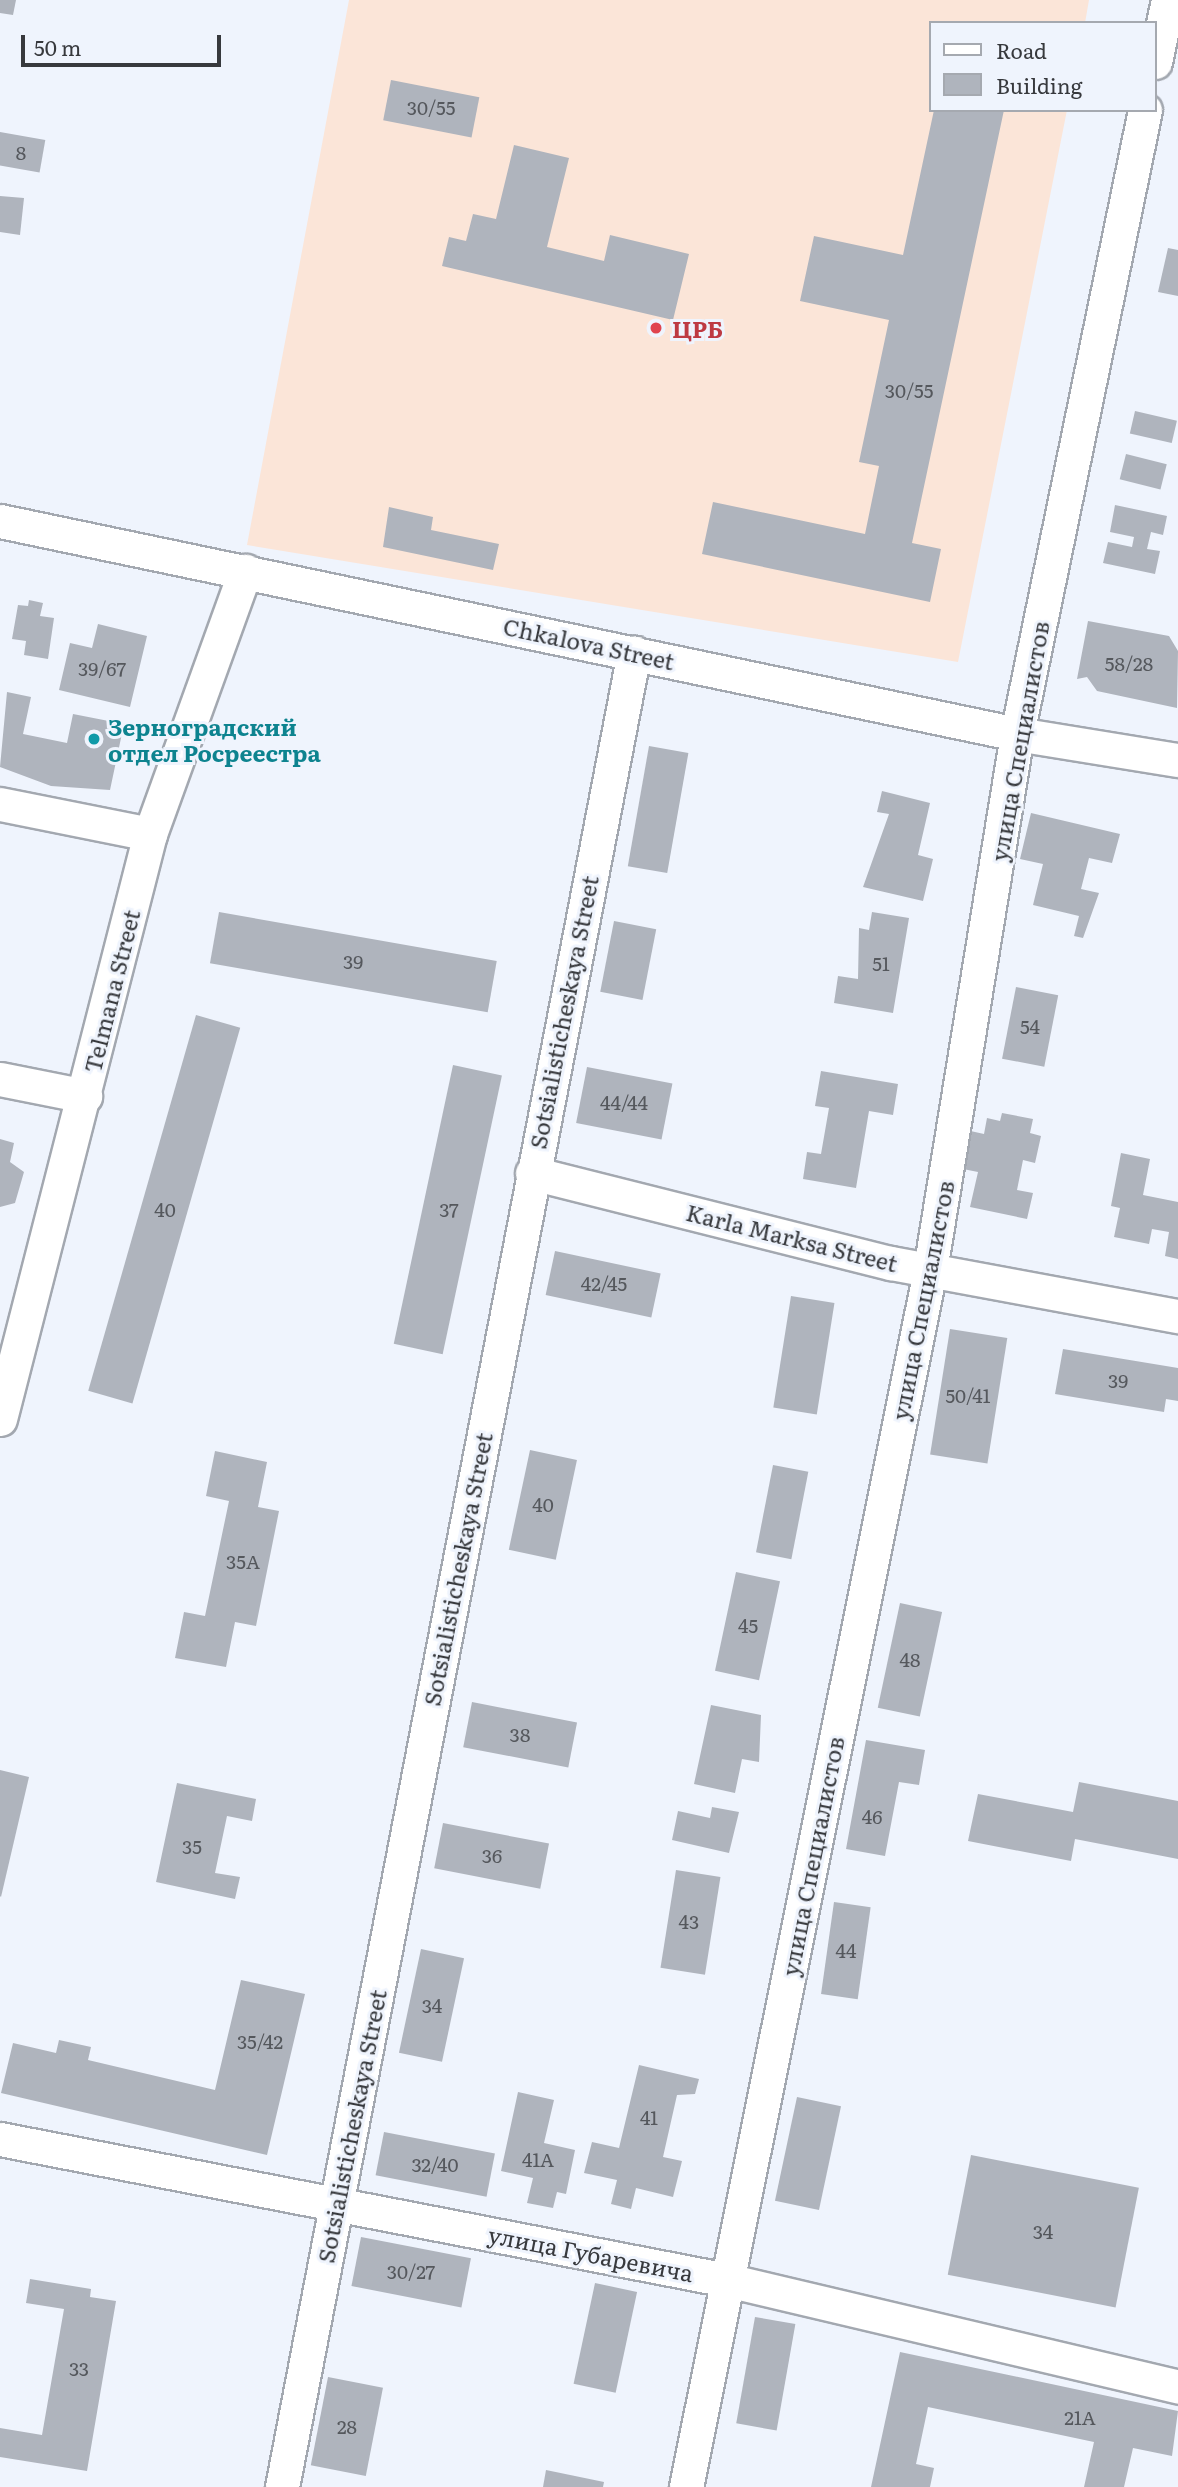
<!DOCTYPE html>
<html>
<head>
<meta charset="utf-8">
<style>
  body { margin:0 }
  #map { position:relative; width:1178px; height:2487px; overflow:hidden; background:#eff4fd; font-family:Literata,serif }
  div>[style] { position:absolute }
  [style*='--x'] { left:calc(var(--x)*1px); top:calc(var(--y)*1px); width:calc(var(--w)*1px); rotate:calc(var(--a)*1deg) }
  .medical>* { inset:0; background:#fbe5d8 }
  .building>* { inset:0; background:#afb4bd; transform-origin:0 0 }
  .roads { filter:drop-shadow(2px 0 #a3a8b0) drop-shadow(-2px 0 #a3a8b0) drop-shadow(0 2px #a3a8b0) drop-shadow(0 -2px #a3a8b0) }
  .minor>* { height:33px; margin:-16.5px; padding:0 16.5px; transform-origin:16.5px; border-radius:16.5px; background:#fff }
  .dots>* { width:19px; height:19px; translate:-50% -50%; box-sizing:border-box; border:4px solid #eff4fd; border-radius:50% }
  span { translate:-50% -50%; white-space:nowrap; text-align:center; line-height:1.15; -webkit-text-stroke:6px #eff4fd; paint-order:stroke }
  .number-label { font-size:19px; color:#55585d }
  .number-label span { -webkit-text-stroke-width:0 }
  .health-label { font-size:23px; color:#be3a42; font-weight:700 }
  .left { translate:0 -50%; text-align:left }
  .street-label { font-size:23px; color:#37393d }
  .culture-label { font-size:23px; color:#0d838f; font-weight:700 }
  .legend { position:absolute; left:929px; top:21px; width:228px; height:91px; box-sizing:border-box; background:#eff4fd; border:2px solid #a5a9b0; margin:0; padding:9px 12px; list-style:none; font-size:21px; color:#37393d }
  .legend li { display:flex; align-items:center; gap:14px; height:35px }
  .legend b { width:35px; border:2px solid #a5a9b0 }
  .scale { position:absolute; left:21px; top:35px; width:200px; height:32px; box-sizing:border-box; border:4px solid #37393d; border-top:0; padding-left:9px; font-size:21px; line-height:24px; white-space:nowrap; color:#37393d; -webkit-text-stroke:5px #eff4fd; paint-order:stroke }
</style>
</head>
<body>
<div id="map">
  <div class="medical">
    <i style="clip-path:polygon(349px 0,1089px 0,1085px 23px,931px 23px,931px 110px,1067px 110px,958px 662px,247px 545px)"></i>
  </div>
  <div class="building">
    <i style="clip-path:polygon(0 0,16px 0,13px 15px,0 13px)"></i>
    <i style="left:391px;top:80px;width:90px;height:41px;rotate:11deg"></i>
    <i style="clip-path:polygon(934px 110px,1004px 110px,912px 543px,941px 549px,930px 602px,702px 554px,713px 502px,865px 534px,879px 466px,859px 462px,889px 320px,800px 301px,814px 236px,903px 255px)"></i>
    <i style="left:0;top:132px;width:46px;height:33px;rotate:10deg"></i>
    <i style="clip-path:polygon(514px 145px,569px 158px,547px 247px,604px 261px,610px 235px,689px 254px,673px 320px,442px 266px,449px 237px,466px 241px,473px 214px,496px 219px)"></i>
    <i style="clip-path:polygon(0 196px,24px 198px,20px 235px,0 232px)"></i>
    <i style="clip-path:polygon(1168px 248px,1178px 250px,1178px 296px,1158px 292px)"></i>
    <i style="left:1135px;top:411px;width:43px;height:23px;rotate:13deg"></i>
    <i style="left:1126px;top:454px;width:42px;height:26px;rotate:14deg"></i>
    <i style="clip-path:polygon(1115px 505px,1167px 516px,1163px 535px,1151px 532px,1147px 549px,1160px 551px,1155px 574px,1103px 563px,1108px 542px,1132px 547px,1134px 537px,1110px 532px)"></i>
    <i style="clip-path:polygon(389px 507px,433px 517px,431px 530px,499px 544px,493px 570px,383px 547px)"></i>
    <i style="clip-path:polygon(29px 600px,43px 603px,40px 616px,54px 618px,48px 659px,24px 655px,26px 641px,12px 639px,18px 605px,28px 606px)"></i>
    <i style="clip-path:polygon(1088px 621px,1169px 636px,1178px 651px,1177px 708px,1097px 691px,1087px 677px,1077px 679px)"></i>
    <i style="clip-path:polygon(98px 624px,147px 636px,130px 707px,59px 690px,70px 643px,92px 648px)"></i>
    <i style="clip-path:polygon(7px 692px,31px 697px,23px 734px,67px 743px,73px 714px,124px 724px,110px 790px,51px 786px,0 767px)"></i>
    <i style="left:649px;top:746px;width:40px;height:122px;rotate:10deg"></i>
    <i style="clip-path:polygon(882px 791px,930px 803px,918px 855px,933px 859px,923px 901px,863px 887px,889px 814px,877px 812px)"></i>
    <i style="clip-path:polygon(1031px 813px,1120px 834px,1112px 863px,1089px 858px,1081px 889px,1099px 893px,1083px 938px,1074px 936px,1079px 916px,1033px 905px,1043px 864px,1020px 859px)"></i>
    <i style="left:219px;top:912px;width:282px;height:52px;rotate:10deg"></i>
    <i style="clip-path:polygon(872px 912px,909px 918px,893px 1013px,834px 1003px,838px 976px,858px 979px,859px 928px,869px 930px)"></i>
    <i style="left:614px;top:921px;width:43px;height:72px;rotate:11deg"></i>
    <i style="left:1016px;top:987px;width:43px;height:73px;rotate:11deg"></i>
    <i style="left:196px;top:1015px;width:46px;height:391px;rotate:16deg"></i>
    <i style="left:453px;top:1065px;width:50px;height:285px;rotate:12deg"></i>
    <i style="left:587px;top:1067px;width:87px;height:57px;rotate:11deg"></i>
    <i style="clip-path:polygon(821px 1071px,898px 1084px,893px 1115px,869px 1111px,856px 1188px,803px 1179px,807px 1152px,821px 1154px,829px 1108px,815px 1106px)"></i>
    <i style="clip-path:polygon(1002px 1113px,1033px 1119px,1030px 1133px,1041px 1136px,1035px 1163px,1023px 1160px,1017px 1190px,1033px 1193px,1027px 1219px,970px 1207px,978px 1172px,958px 1168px,966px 1130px,984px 1134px,987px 1118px,1000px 1121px)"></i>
    <i style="clip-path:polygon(0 1139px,14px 1143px,10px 1162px,24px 1172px,15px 1203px,0 1207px)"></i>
    <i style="clip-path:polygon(1121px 1153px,1150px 1159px,1143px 1195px,1178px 1202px,1178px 1259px,1165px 1256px,1169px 1232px,1152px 1229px,1149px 1244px,1114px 1237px,1120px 1208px,1111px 1206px)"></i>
    <i style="left:555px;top:1251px;width:108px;height:45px;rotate:12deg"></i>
    <i style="left:791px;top:1296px;width:44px;height:113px;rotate:9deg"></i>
    <i style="left:950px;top:1329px;width:58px;height:127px;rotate:9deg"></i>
    <i style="clip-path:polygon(1063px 1349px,1178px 1368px,1178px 1401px,1166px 1399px,1164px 1412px,1055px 1394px)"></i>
    <i style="left:530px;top:1450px;width:48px;height:102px;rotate:12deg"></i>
    <i style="clip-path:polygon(215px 1451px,267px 1462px,258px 1507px,279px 1511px,256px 1626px,235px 1622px,226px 1667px,175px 1658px,184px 1612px,205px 1616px,229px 1501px,206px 1496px)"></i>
    <i style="left:773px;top:1465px;width:36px;height:89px;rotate:11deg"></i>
    <i style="left:736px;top:1572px;width:45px;height:101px;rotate:12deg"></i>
    <i style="left:900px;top:1603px;width:43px;height:107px;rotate:12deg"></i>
    <i style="left:472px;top:1702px;width:107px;height:46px;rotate:11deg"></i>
    <i style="clip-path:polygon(711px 1705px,761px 1715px,759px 1762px,742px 1759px,735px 1793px,694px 1784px)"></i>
    <i style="clip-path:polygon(866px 1740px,925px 1750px,919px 1785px,899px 1782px,885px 1856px,846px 1849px)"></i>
    <i style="clip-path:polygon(0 1770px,29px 1777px,1px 1897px,0 1896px)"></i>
    <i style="clip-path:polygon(1079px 1782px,1178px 1801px,1178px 1859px,1075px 1839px,1071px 1861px,968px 1841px,978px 1794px,1073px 1812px)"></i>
    <i style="clip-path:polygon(177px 1783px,256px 1799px,252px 1821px,227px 1816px,215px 1873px,240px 1877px,235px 1899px,156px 1882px)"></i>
    <i style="clip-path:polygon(712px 1807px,739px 1812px,729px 1853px,672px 1840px,678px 1811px,710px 1818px)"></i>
    <i style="left:443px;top:1823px;width:108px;height:46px;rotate:11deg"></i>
    <i style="left:676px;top:1870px;width:45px;height:99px;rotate:9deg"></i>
    <i style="left:834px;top:1902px;width:37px;height:93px;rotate:8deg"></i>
    <i style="left:421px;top:1949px;width:44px;height:106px;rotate:12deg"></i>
    <i style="clip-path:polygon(241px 1980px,305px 1994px,267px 2155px,1px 2093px,13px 2043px,56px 2053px,59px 2040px,91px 2047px,88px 2060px,215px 2090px)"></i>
    <i style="clip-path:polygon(639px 2065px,699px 2079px,695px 2094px,677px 2095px,663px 2157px,682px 2161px,673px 2197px,636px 2188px,631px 2209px,611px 2204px,617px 2180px,584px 2173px,592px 2142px,619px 2148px)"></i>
    <i style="clip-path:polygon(518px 2092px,554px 2100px,544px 2143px,575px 2150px,566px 2194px,557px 2192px,553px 2208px,527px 2203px,533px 2178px,501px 2171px)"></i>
    <i style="left:797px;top:2097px;width:45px;height:106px;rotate:12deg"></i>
    <i style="left:384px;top:2132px;width:113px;height:44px;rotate:11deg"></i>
    <i style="left:971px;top:2155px;width:171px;height:122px;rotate:11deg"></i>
    <i style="left:361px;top:2237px;width:112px;height:50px;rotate:11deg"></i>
    <i style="clip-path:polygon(30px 2279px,91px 2289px,90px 2297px,116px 2301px,87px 2471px,0 2457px,0 2428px,42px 2435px,64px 2309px,26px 2303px)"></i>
    <i style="left:595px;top:2283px;width:43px;height:103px;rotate:12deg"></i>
    <i style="left:755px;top:2317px;width:41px;height:108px;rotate:10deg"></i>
    <i style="clip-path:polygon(900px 2352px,1178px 2411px,1172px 2456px,1133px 2448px,1124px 2487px,1084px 2487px,1094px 2442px,928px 2407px,916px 2464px,934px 2468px,930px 2487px,871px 2487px)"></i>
    <i style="left:328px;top:2377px;width:56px;height:90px;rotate:11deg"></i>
    <i style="clip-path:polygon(546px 2470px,604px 2482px,603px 2487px,543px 2487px)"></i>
  </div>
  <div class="roads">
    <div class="minor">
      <i style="--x:1155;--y:62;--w:63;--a:-78.2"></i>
      <i style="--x:0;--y:521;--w:1039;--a:11.83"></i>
      <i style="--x:1017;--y:734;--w:163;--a:9.2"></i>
      <i style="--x:0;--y:804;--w:153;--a:11.3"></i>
      <i style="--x:0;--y:1079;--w:87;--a:11.3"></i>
      <i style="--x:532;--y:1173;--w:370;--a:14.1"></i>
      <i style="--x:891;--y:1263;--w:292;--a:10.5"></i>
      <i style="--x:0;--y:1419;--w:604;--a:-75.62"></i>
      <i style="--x:150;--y:834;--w:280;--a:-70.1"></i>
      <i style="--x:0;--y:2139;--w:741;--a:10.98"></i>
      <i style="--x:727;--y:2280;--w:464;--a:13.3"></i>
      <i style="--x:282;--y:2487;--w:1868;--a:-79.14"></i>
      <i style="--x:686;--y:2487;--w:1241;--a:-78.66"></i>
      <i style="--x:930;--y:1270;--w:543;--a:-80.78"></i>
      <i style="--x:1017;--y:734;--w:637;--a:-78.41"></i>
    </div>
  </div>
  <div class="dots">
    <i style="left:656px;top:328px;background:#e0444e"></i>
    <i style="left:94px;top:739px;background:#0f9aa8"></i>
  </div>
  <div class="number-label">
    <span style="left:431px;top:108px">30/55</span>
    <span style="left:21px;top:153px">8</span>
    <span style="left:909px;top:391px">30/55</span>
    <span style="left:1129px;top:664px">58/28</span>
    <span style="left:102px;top:669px">39/67</span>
    <span style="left:353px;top:962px">39</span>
    <span style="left:881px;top:964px">51</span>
    <span style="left:1030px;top:1027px">54</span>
    <span style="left:624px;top:1103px">44/44</span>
    <span style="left:165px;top:1210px">40</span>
    <span style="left:449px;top:1210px">37</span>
    <span style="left:604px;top:1284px">42/45</span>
    <span style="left:1118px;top:1381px">39</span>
    <span style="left:968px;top:1396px">50/41</span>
    <span style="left:543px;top:1505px">40</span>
    <span style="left:243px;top:1562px">35А</span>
    <span style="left:748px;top:1626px">45</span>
    <span style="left:910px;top:1660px">48</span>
    <span style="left:520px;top:1735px">38</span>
    <span style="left:872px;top:1817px">46</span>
    <span style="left:192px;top:1847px">35</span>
    <span style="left:492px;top:1856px">36</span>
    <span style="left:689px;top:1922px">43</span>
    <span style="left:846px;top:1951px">44</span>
    <span style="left:432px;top:2006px">34</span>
    <span style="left:260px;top:2042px">35/42</span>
    <span style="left:649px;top:2118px">41</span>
    <span style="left:538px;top:2160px">41А</span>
    <span style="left:435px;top:2165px">32/40</span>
    <span style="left:1043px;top:2232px">34</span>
    <span style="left:411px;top:2272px">30/27</span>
    <span style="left:79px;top:2369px">33</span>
    <span style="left:1080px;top:2418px">21А</span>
    <span style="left:347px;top:2427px">28</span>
  </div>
  <div class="health-label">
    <span class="left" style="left:672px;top:328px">ЦРБ</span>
  </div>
  <div class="street-label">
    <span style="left:589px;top:643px;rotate:12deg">Chkalova Street</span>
    <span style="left:1019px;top:741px;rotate:-80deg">улица Специалистов</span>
    <span style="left:111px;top:991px;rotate:-76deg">Telmana Street</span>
    <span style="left:563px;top:1012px;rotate:-79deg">Sotsialisticheskaya Street</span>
    <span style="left:792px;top:1237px;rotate:14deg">Karla Marksa Street</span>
    <span style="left:922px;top:1300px;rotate:-79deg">улица Специалистов</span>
    <span style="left:457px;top:1569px;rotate:-79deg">Sotsialisticheskaya Street</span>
    <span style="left:812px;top:1856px;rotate:-79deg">улица Специалистов</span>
    <span style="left:351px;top:2126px;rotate:-79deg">Sotsialisticheskaya Street</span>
    <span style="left:591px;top:2253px;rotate:11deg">улица Губаревича</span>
  </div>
  <div class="culture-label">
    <span class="left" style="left:108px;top:739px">Зерноградский<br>отдел Росреестра</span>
  </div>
  <ul class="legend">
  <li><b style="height:9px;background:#fff"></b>Road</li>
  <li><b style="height:19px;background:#afb4bd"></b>Building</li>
  </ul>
  <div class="scale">50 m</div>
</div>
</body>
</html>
